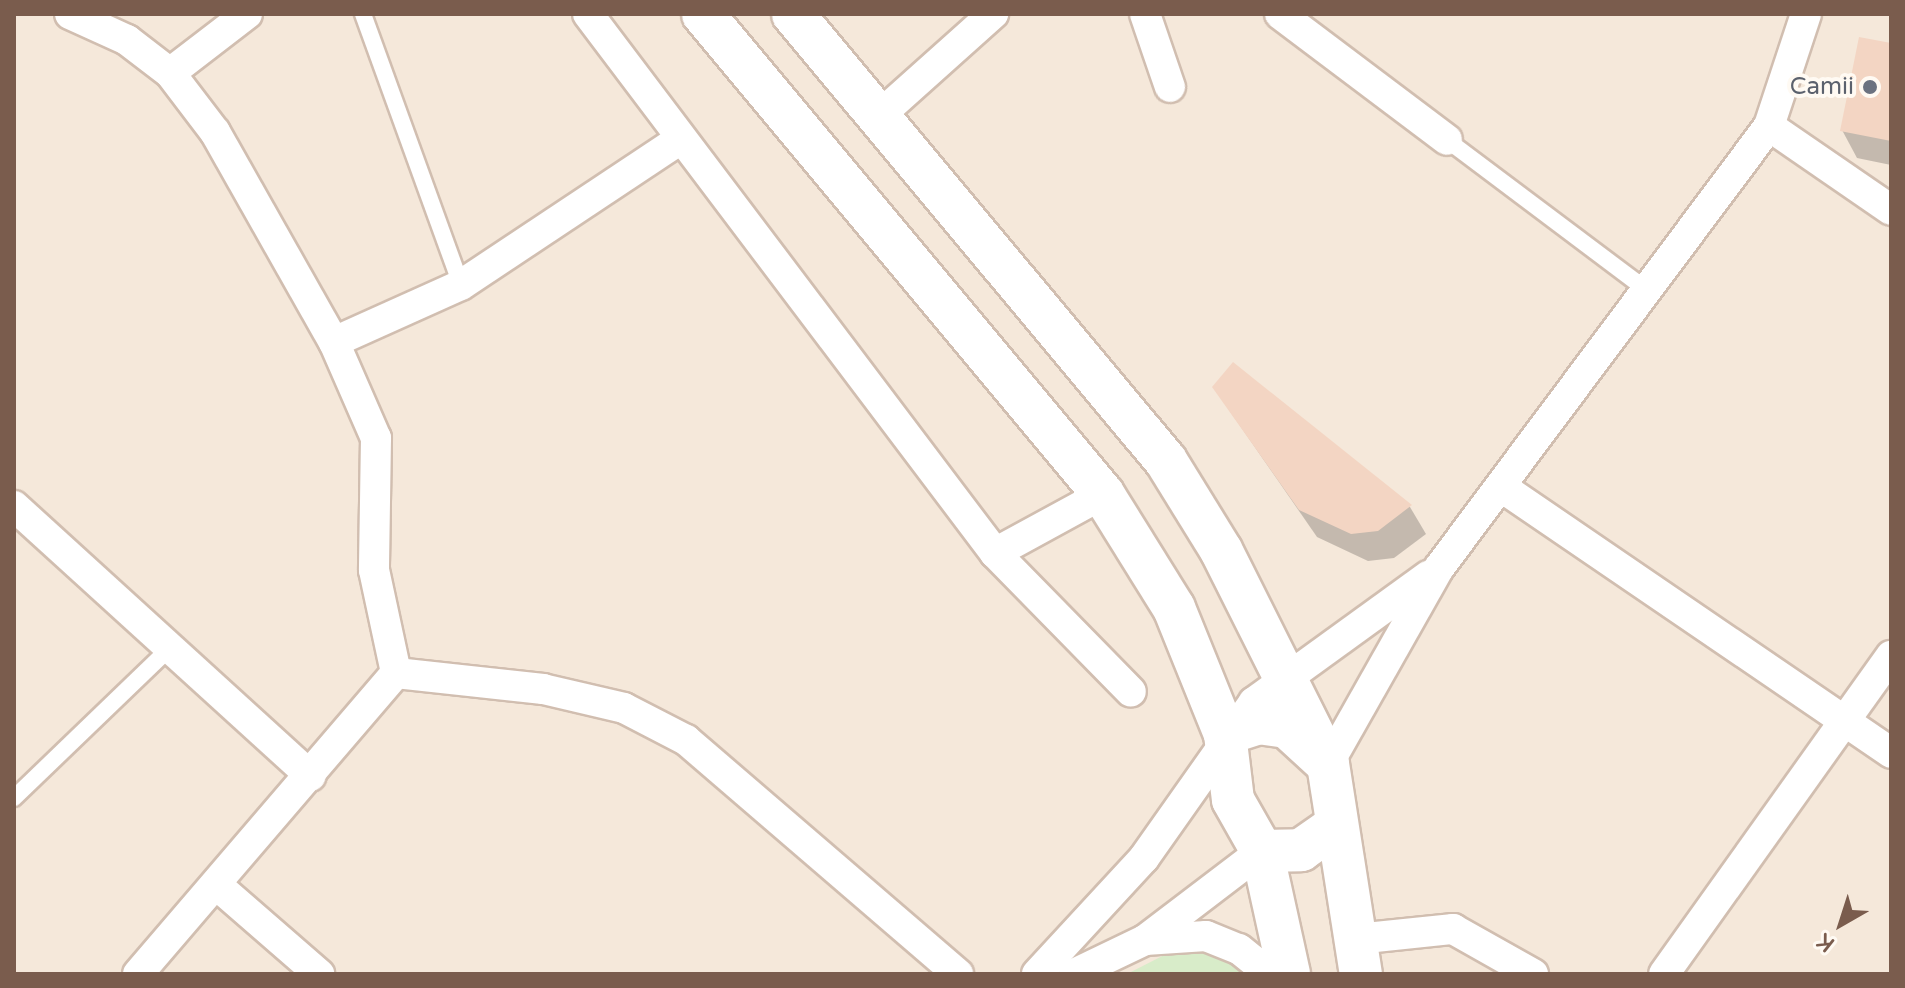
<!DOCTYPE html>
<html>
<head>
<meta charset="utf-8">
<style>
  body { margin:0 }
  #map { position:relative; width:1905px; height:988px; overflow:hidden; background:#fdf6ec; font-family:"Varela Round",sans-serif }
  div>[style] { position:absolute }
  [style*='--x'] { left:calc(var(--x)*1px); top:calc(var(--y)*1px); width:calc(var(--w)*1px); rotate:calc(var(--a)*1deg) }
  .residential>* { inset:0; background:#f5e8da; transform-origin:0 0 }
  .green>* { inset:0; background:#d8ecc9 }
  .shadow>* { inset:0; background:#0003 }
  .building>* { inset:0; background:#f3d5c3 }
  .roads { filter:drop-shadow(2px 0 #d1beb0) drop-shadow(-2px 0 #d1beb0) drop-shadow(0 2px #d1beb0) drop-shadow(0 -2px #d1beb0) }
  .lane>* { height:16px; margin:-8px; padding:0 8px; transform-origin:8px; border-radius:8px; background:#fff }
  .street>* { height:30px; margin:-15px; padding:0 15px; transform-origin:15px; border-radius:15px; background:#fff }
  .secondary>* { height:42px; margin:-21px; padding:0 21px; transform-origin:21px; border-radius:21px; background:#fff }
  .dots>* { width:22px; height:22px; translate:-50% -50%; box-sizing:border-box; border:4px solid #fffaf3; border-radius:50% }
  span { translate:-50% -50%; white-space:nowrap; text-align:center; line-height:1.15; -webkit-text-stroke:8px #fffaf3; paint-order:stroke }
  .worship-label { font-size:24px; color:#5b616d }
  .right { translate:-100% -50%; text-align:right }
  .frame { position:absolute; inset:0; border:16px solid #7a5c4d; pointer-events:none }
  .north { position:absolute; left:1801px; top:884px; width:80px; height:80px; -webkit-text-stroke:6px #fffaf3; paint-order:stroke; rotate:219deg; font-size:22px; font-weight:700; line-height:32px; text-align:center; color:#7a5c4d }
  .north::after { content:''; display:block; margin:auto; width:28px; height:36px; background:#7a5c4d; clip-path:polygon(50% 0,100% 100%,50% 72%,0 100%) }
</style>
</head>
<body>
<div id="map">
  <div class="residential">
    <i style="left:14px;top:14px;width:1877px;height:960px"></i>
  </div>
  <div class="green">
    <i style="clip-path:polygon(1221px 947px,1255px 974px,1127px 974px,1178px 948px)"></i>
  </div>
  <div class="shadow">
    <i style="clip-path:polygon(1891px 45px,1891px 165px,1857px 158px,1842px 130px)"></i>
    <i style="clip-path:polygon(1233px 365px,1410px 507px,1426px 534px,1394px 558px,1368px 561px,1317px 537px,1214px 388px)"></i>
  </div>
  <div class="building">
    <i style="clip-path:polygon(1859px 37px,1891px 43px,1891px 141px,1840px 131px)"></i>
    <i style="clip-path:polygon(1233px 362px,1412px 505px,1378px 531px,1351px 534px,1299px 510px,1212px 387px)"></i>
  </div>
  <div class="roads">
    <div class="lane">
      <i style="--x:363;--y:14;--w:288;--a:70.1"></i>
      <i style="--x:1447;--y:140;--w:251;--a:36.9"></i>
      <i style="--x:14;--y:798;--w:219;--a:-43.9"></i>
    </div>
    <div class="street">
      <i style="--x:70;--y:14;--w:63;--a:24.5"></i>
      <i style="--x:127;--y:40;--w:54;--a:37.5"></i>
      <i style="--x:170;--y:73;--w:74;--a:52.7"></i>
      <i style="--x:215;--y:132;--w:241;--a:60.5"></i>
      <i style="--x:334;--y:342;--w:105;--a:66.4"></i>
      <i style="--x:376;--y:438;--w:132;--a:90.9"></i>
      <i style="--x:374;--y:570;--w:105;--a:77.9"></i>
      <i style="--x:396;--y:673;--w:148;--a:6.2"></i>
      <i style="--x:543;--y:689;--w:83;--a:13.2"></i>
      <i style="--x:624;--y:708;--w:70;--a:27.3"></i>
      <i style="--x:686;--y:740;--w:359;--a:40.7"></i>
      <i style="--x:588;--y:14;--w:675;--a:52.94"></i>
      <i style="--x:995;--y:553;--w:194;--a:45.6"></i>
      <i style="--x:1145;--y:14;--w:77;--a:71.1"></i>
      <i style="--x:1280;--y:14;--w:209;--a:37"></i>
      <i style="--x:170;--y:73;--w:97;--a:-37.5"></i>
      <i style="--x:880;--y:115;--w:152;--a:-41.8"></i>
      <i style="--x:1769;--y:126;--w:148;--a:34.5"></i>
      <i style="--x:334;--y:342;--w:139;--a:-24.2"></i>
      <i style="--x:461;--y:285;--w:264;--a:-33.6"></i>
      <i style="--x:1503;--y:488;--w:470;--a:34.3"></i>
      <i style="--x:14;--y:506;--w:401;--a:42.3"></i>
      <i style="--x:995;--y:553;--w:123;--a:-28.6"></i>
      <i style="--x:1328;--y:764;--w:225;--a:-60.5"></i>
      <i style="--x:1439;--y:568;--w:552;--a:-53.25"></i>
      <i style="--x:1769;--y:126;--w:118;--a:-71.7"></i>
      <i style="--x:219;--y:887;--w:133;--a:41"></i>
      <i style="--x:1356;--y:939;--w:98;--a:-5.9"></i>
      <i style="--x:1453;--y:929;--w:92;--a:29.4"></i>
      <i style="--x:1145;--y:940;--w:61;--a:-3.8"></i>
      <i style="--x:1206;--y:936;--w:35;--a:22"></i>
      <i style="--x:1239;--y:949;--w:40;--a:39"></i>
      <i style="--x:138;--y:974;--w:396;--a:-49.4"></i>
      <i style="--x:1037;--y:974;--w:158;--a:-47.3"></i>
      <i style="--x:1144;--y:858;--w:191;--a:-54.8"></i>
      <i style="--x:1254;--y:702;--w:215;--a:-35.9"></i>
      <i style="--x:1074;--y:974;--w:79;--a:-25.6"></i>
      <i style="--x:1145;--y:940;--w:147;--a:-37.3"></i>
      <i style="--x:1664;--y:974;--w:391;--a:-54.5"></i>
    </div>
    <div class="secondary">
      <i style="--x:703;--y:14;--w:625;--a:50.19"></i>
      <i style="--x:1103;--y:494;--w:134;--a:58.1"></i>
      <i style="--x:1174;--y:608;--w:136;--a:68"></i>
      <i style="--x:1225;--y:734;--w:66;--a:83.1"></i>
      <i style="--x:1233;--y:800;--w:59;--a:60.4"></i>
      <i style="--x:1262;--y:851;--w:126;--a:77.6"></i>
      <i style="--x:793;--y:14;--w:582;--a:50.16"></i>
      <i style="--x:1166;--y:461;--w:105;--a:58.3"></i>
      <i style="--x:1221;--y:550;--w:239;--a:63.4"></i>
      <i style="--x:1328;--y:764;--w:213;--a:81.1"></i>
      <i style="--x:1225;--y:734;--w:35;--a:-18"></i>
      <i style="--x:1258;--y:723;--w:29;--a:8"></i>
      <i style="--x:1287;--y:727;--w:50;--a:42.6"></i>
      <i style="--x:1262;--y:851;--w:39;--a:-1"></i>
      <i style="--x:1301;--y:850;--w:39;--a:-35"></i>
    </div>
  </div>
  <div class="dots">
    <i style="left:1870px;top:87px;background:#6b7280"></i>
  </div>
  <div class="worship-label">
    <span class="right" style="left:1854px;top:87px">Camii</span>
  </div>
  <div class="frame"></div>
  <div class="north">K</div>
</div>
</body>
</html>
